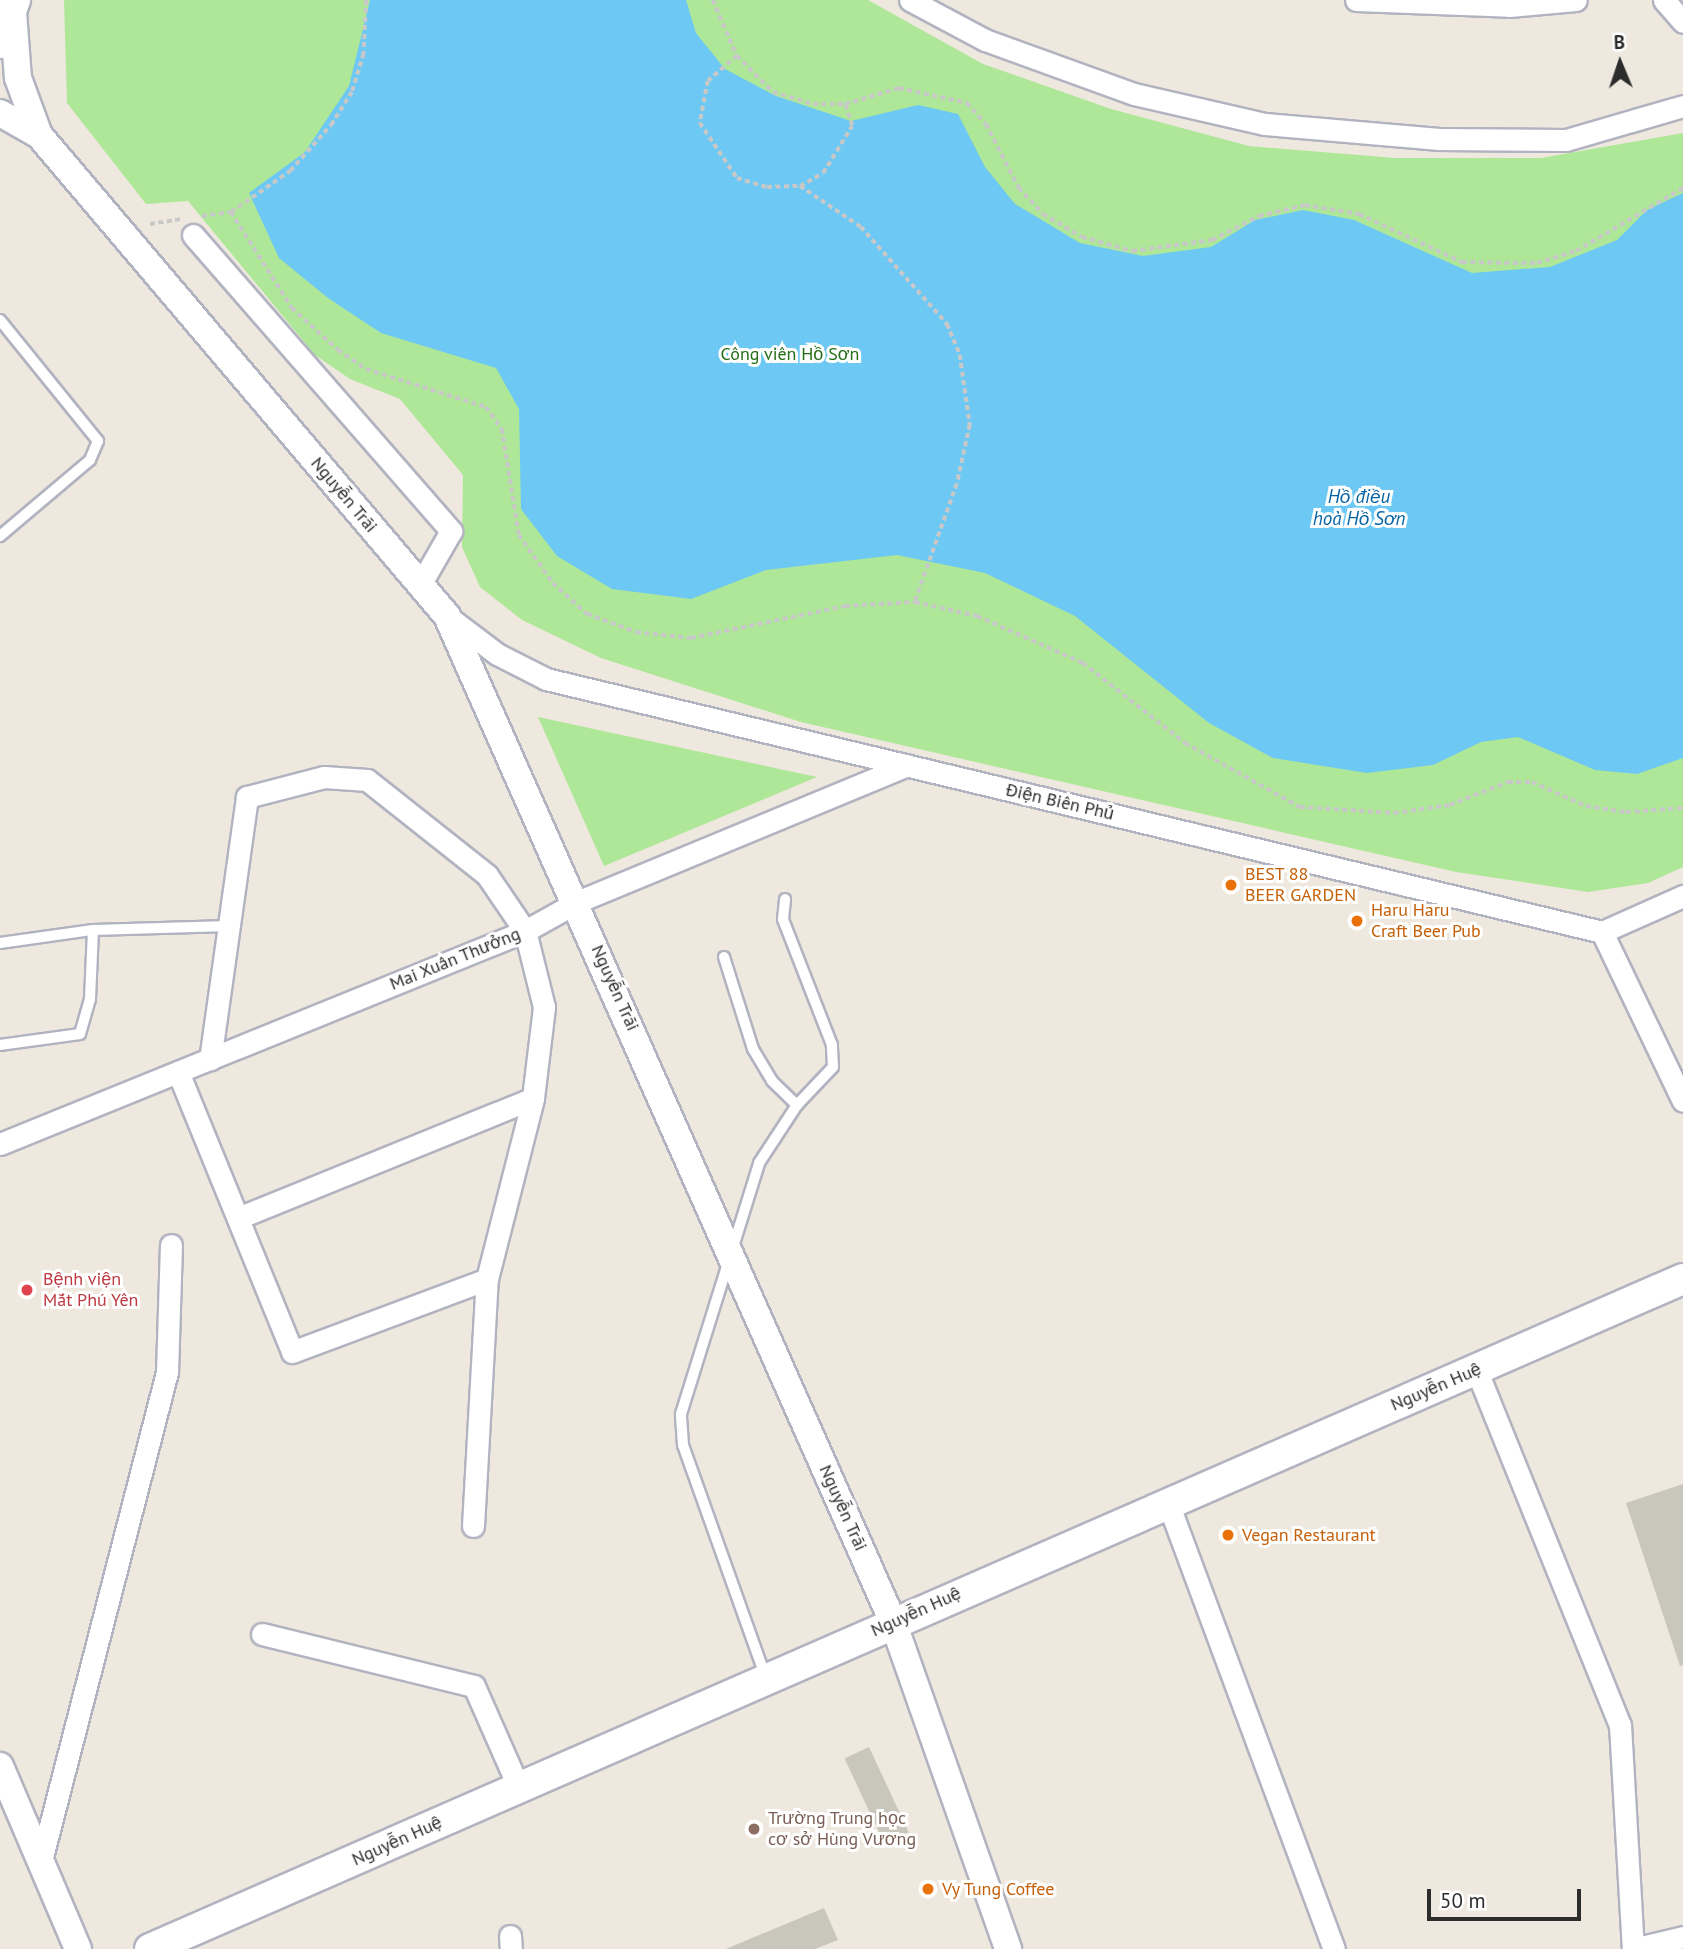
<!DOCTYPE html>
<html>
<head>
<meta charset="utf-8">
<style>
  body { margin:0 }
  #map { position:relative; width:1683px; height:1949px; overflow:hidden; background:#eee8de; font-family:"PT Sans",sans-serif }
  div>[style] { position:absolute }
  [style*='--x'] { left:calc(var(--x)*1px); top:calc(var(--y)*1px); width:calc(var(--w)*1px); rotate:calc(var(--a)*1deg) }
  .green>* { inset:0; background:#aee798 }
  .water>* { inset:0; background:#6dc8f4 }
  .building>* { inset:0; background:#c9c6bc; transform-origin:0 0 }
  .path>* { height:3.5px; margin-top:-1.75px; transform-origin:0; background:repeating-linear-gradient(90deg,#c8c8c8 0 5px,transparent 0 8.5px) }
  .roads { filter:drop-shadow(2px 0 #b2b3c0) drop-shadow(-2px 0 #b2b3c0) drop-shadow(0 2px #b2b3c0) drop-shadow(0 -2px #b2b3c0) }
  .service>* { height:10px; margin:-5px; padding:0 5px; transform-origin:5px; border-radius:5px; background:#fff }
  .minor>* { height:21px; margin:-10.5px; padding:0 10.5px; transform-origin:10.5px; border-radius:10.5px; background:#fff }
  .tertiary>* { height:26px; margin:-13px; padding:0 13px; transform-origin:13px; border-radius:13px; background:#fff }
  .secondary>* { height:30px; margin:-15px; padding:0 15px; transform-origin:15px; border-radius:15px; background:#fff }
  .dots>* { width:19px; height:19px; translate:-50% -50%; box-sizing:border-box; border:4px solid #fff; border-radius:50% }
  span { translate:-50% -50%; white-space:nowrap; text-align:center; line-height:1.15; -webkit-text-stroke:6px #fff; paint-order:stroke }
  .park-label { font-size:18px; color:#246d17 }
  .street-label { font-size:18px; color:#2c2c2c }
  .food-label { font-size:18px; color:#c56008 }
  .left { translate:0 -50%; text-align:left }
  .health-label { font-size:18px; color:#be3a42 }
  .education-label { font-size:18px; color:#785e54 }
  .water-label { font-size:19px; color:#0865a4; font-style:italic }
  .north { position:absolute; left:1585px; top:28px; width:70px; height:70px; -webkit-text-stroke:5px #fff; paint-order:stroke; rotate:358deg; font-size:19px; font-weight:700; line-height:28px; text-align:center; color:#2c2c2c }
  .north::after { content:''; display:block; margin:auto; width:24px; height:32px; background:#2c2c2c; clip-path:polygon(50% 0,100% 100%,50% 72%,0 100%) }
  .scale { position:absolute; left:1427px; top:1889px; width:154px; height:32px; box-sizing:border-box; border:4px solid #2c2c2c; border-top:0; padding-left:9px; font-size:21px; line-height:24px; white-space:nowrap; color:#2c2c2c; -webkit-text-stroke:5px #fff; paint-order:stroke }
</style>
</head>
<body>
<div id="map">
  <div class="green">
    <i style="clip-path:polygon(64px 0,868px 0,983px 64px,1111px 109px,1249px 146px,1395px 158px,1541px 158px,1683px 133px,1683px 867px,1648px 883px,1588px 892px,1456px 872px,801px 722px,601px 658px,522px 620px,480px 587px,462px 547px,463px 475px,400px 399px,350px 379px,315px 355px,188px 201px,146px 204px,67px 103px)"></i>
    <i style="clip-path:polygon(538px 717px,817px 777px,604px 866px)"></i>
  </div>
  <div class="water">
    <i style="clip-path:polygon(370px 0,686px 0,696px 33px,725px 69px,776px 96px,851px 121px,918px 105px,958px 114px,985px 167px,1015px 204px,1080px 243px,1143px 256px,1211px 247px,1255px 220px,1303px 210px,1354px 220px,1472px 273px,1550px 267px,1617px 240px,1647px 210px,1683px 193px,1683px 758px,1637px 774px,1595px 770px,1518px 737px,1481px 742px,1433px 765px,1367px 773px,1273px 758px,1209px 723px,1075px 616px,985px 573px,897px 555px,766px 570px,691px 599px,612px 589px,557px 556px,521px 509px,519px 409px,496px 368px,381px 333px,328px 298px,279px 258px,249px 193px,305px 152px,349px 86px)"></i>
  </div>
  <div class="building">
    <i style="clip-path:polygon(1683px 1484px,1683px 1665px,1680px 1666px,1626px 1503px)"></i>
    <i style="left:869px;top:1747px;width:94px;height:27px;rotate:65deg"></i>
    <i style="clip-path:polygon(824px 1908px,838px 1940px,815px 1949px,726px 1949px)"></i>
  </div>
  <div class="path">
    <i style="--x:713;--y:0;--w:61;--a:66.8"></i>
    <i style="--x:737;--y:56;--w:51;--a:45"></i>
    <i style="--x:773;--y:92;--w:42;--a:16.7"></i>
    <i style="--x:813;--y:104;--w:32;--a:0"></i>
    <i style="--x:845;--y:104;--w:56;--a:-16.5"></i>
    <i style="--x:899;--y:88;--w:70;--a:12.4"></i>
    <i style="--x:967;--y:103;--w:28;--a:48"></i>
    <i style="--x:986;--y:124;--w:72;--a:62.7"></i>
    <i style="--x:1019;--y:188;--w:35;--a:47"></i>
    <i style="--x:1043;--y:214;--w:45;--a:30.5"></i>
    <i style="--x:1082;--y:237;--w:52;--a:15.6"></i>
    <i style="--x:1132;--y:251;--w:81;--a:-7.8"></i>
    <i style="--x:1212;--y:240;--w:53;--a:-27.1"></i>
    <i style="--x:1259;--y:216;--w:47;--a:-13.4"></i>
    <i style="--x:1305;--y:205;--w:55;--a:9.5"></i>
    <i style="--x:1359;--y:214;--w:114;--a:25"></i>
    <i style="--x:1462;--y:262;--w:75;--a:0.8"></i>
    <i style="--x:1537;--y:263;--w:41;--a:-17.1"></i>
    <i style="--x:1576;--y:251;--w:124;--a:-30.5"></i>
    <i style="--x:737;--y:56;--w:38;--a:139"></i>
    <i style="--x:708;--y:81;--w:43;--a:100.8"></i>
    <i style="--x:700;--y:123;--w:66;--a:56.1"></i>
    <i style="--x:737;--y:178;--w:31;--a:17"></i>
    <i style="--x:767;--y:187;--w:33;--a:-2"></i>
    <i style="--x:800;--y:186;--w:26;--a:-29"></i>
    <i style="--x:823;--y:173;--w:55;--a:-58.3"></i>
    <i style="--x:852;--y:126;--w:23;--a:-108"></i>
    <i style="--x:800;--y:186;--w:73;--a:33.9"></i>
    <i style="--x:861;--y:227;--w:130;--a:48.4"></i>
    <i style="--x:947;--y:324;--w:34;--a:67"></i>
    <i style="--x:960;--y:355;--w:71;--a:81.9"></i>
    <i style="--x:970;--y:425;--w:60;--a:102.4"></i>
    <i style="--x:957;--y:484;--w:125;--a:109.6"></i>
    <i style="--x:231;--y:212;--w:114;--a:57.6"></i>
    <i style="--x:292;--y:308;--w:62;--a:42.4"></i>
    <i style="--x:338;--y:350;--w:34;--a:34"></i>
    <i style="--x:366;--y:369;--w:126;--a:17.6"></i>
    <i style="--x:486;--y:407;--w:27;--a:54"></i>
    <i style="--x:502;--y:429;--w:107;--a:80.9"></i>
    <i style="--x:519;--y:535;--w:59;--a:54.7"></i>
    <i style="--x:553;--y:583;--w:46;--a:42.4"></i>
    <i style="--x:587;--y:614;--w:52;--a:20.2"></i>
    <i style="--x:636;--y:632;--w:55;--a:6.2"></i>
    <i style="--x:691;--y:638;--w:157;--a:-11.7"></i>
    <i style="--x:845;--y:606;--w:70;--a:-3.3"></i>
    <i style="--x:915;--y:602;--w:64;--a:12.7"></i>
    <i style="--x:977;--y:616;--w:116;--a:23.9"></i>
    <i style="--x:1083;--y:663;--w:130;--a:38.1"></i>
    <i style="--x:1185;--y:743;--w:132;--a:29.1"></i>
    <i style="--x:1300;--y:807;--w:94;--a:3.7"></i>
    <i style="--x:1394;--y:813;--w:57;--a:-8.1"></i>
    <i style="--x:1450;--y:805;--w:62;--a:-21.6"></i>
    <i style="--x:1508;--y:782;--w:24;--a:0"></i>
    <i style="--x:1532;--y:782;--w:59;--a:24"></i>
    <i style="--x:1586;--y:806;--w:40;--a:8.5"></i>
    <i style="--x:1626;--y:812;--w:57;--a:-4"></i>
    <i style="--x:202;--y:216;--w:29;--a:-8"></i>
    <i style="--x:231;--y:212;--w:72;--a:-34.8"></i>
    <i style="--x:290;--y:171;--w:62;--a:-48.3"></i>
    <i style="--x:331;--y:125;--w:40;--a:-58"></i>
    <i style="--x:352;--y:91;--w:37;--a:-73"></i>
    <i style="--x:363;--y:56;--w:56;--a:-86.9"></i>
    <i style="--x:150;--y:224;--w:31;--a:-9"></i>
  </div>
  <div class="roads">
    <div class="service">
      <i style="--x:0;--y:320;--w:156;--a:51"></i>
      <i style="--x:98;--y:441;--w:21;--a:113"></i>
      <i style="--x:90;--y:460;--w:118;--a:139.8"></i>
      <i style="--x:93;--y:930;--w:136;--a:-1.7"></i>
      <i style="--x:0;--y:943;--w:94;--a:-8"></i>
      <i style="--x:93;--y:930;--w:69;--a:92.5"></i>
      <i style="--x:90;--y:999;--w:36;--a:106"></i>
      <i style="--x:80;--y:1034;--w:81;--a:172.2"></i>
      <i style="--x:724;--y:957;--w:96;--a:72.5"></i>
      <i style="--x:753;--y:1049;--w:37;--a:59"></i>
      <i style="--x:772;--y:1081;--w:35;--a:44"></i>
      <i style="--x:766;--y:1678;--w:247;--a:-109.6"></i>
      <i style="--x:683;--y:1445;--w:31;--a:-94"></i>
      <i style="--x:681;--y:1414;--w:263;--a:-72.7"></i>
      <i style="--x:759;--y:1163;--w:69;--a:-56.8"></i>
      <i style="--x:797;--y:1105;--w:52;--a:-46.5"></i>
      <i style="--x:833;--y:1067;--w:22;--a:-93"></i>
      <i style="--x:832;--y:1045;--w:135;--a:-111.3"></i>
      <i style="--x:783;--y:919;--w:20;--a:-84"></i>
    </div>
    <div class="minor">
      <i style="--x:910;--y:0;--w:85;--a:28.1"></i>
      <i style="--x:985;--y:40;--w:158;--a:19.9"></i>
      <i style="--x:1134;--y:94;--w:134;--a:12.9"></i>
      <i style="--x:1265;--y:124;--w:175;--a:4.9"></i>
      <i style="--x:1439;--y:139;--w:127;--a:0.5"></i>
      <i style="--x:1566;--y:140;--w:122;--a:-16.2"></i>
      <i style="--x:1356;--y:0;--w:153;--a:2.2"></i>
      <i style="--x:1509;--y:6;--w:67;--a:-5.1"></i>
      <i style="--x:1664;--y:0;--w:29;--a:49"></i>
      <i style="--x:193;--y:235;--w:393;--a:48.9"></i>
      <i style="--x:451;--y:531;--w:62;--a:119.9"></i>
      <i style="--x:447;--y:616;--w:63;--a:37.2"></i>
      <i style="--x:497;--y:654;--w:55;--a:27"></i>
      <i style="--x:546;--y:679;--w:1086;--a:13.47"></i>
      <i style="--x:1602;--y:932;--w:89;--a:-24"></i>
      <i style="--x:1602;--y:932;--w:187;--a:64.4"></i>
      <i style="--x:178;--y:1072;--w:302;--a:67.8"></i>
      <i style="--x:292;--y:1352;--w:208;--a:-20.5"></i>
      <i style="--x:487;--y:1279;--w:187;--a:-75.7"></i>
      <i style="--x:533;--y:1098;--w:92;--a:-83.1"></i>
      <i style="--x:544;--y:1007;--w:78;--a:-104"></i>
      <i style="--x:525;--y:931;--w:68;--a:-124.2"></i>
      <i style="--x:487;--y:875;--w:153;--a:-141.6"></i>
      <i style="--x:367;--y:780;--w:43;--a:-176"></i>
      <i style="--x:324;--y:777;--w:80;--a:165.4"></i>
      <i style="--x:247;--y:797;--w:265;--a:98"></i>
      <i style="--x:0;--y:1144;--w:567;--a:-22.08"></i>
      <i style="--x:525;--y:931;--w:60;--a:-29.1"></i>
      <i style="--x:577;--y:902;--w:357;--a:-22.5"></i>
      <i style="--x:238;--y:1218;--w:318;--a:-22.1"></i>
      <i style="--x:1476;--y:1369;--w:384;--a:68"></i>
      <i style="--x:1620;--y:1725;--w:224;--a:86.7"></i>
      <i style="--x:1168;--y:1503;--w:476;--a:69.6"></i>
      <i style="--x:473;--y:1526;--w:247;--a:-86.8"></i>
      <i style="--x:262;--y:1634;--w:218;--a:13.8"></i>
      <i style="--x:474;--y:1686;--w:111;--a:66.2"></i>
      <i style="--x:41;--y:1861;--w:505;--a:-75.55"></i>
      <i style="--x:167;--y:1372;--w:127;--a:-88.2"></i>
      <i style="--x:510;--y:1936;--w:13;--a:86"></i>
      <i style="--x:1633;--y:1949;--w:51;--a:-13.5"></i>
    </div>
    <div class="tertiary">
      <i style="--x:13;--y:12;--w:66;--a:85.7"></i>
      <i style="--x:18;--y:78;--w:61;--a:69.8"></i>
      <i style="--x:0;--y:113;--w:45;--a:29.4"></i>
      <i style="--x:39;--y:135;--w:631;--a:49.69"></i>
      <i style="--x:447;--y:616;--w:1100;--a:66.09"></i>
      <i style="--x:893;--y:1622;--w:347;--a:70.6"></i>
      <i style="--x:0;--y:1766;--w:199;--a:66.9"></i>
    </div>
    <div class="secondary">
      <i style="--x:0;--y:43;--w:46;--a:-70.8"></i>
      <i style="--x:150;--y:1949;--w:1673;--a:-23.61"></i>
    </div>
  </div>
  <div class="dots">
    <i style="left:1231px;top:885px;background:#e8710a"></i>
    <i style="left:1357px;top:921px;background:#e8710a"></i>
    <i style="left:27px;top:1290px;background:#e0444e"></i>
    <i style="left:1228px;top:1535px;background:#e8710a"></i>
    <i style="left:754px;top:1829px;background:#8d6e63"></i>
    <i style="left:928px;top:1889px;background:#e8710a"></i>
  </div>
  <div class="park-label">
    <span style="left:790px;top:354px">Công viên Hồ Sơn</span>
  </div>
  <div class="street-label">
    <span style="left:344px;top:495px;rotate:50deg">Nguyễn Trãi</span>
    <span style="left:1060px;top:802px;rotate:13deg">Điện Biên Phủ</span>
    <span style="left:455px;top:959px;rotate:-22deg">Mai Xuân Thưởng</span>
    <span style="left:615px;top:988px;rotate:66deg">Nguyễn Trãi</span>
    <span style="left:1436px;top:1387px;rotate:-23deg">Nguyễn Huệ</span>
    <span style="left:843px;top:1508px;rotate:66deg">Nguyễn Trãi</span>
    <span style="left:916px;top:1612px;rotate:-24deg">Nguyễn Huệ</span>
    <span style="left:397px;top:1841px;rotate:-24deg">Nguyễn Huệ</span>
  </div>
  <div class="food-label">
    <span class="left" style="left:1245px;top:885px">BEST 88<br>BEER GARDEN</span>
    <span class="left" style="left:1371px;top:921px">Haru Haru<br>Craft Beer Pub</span>
    <span class="left" style="left:1242px;top:1535px">Vegan Restaurant</span>
    <span class="left" style="left:942px;top:1889px">Vy Tung Coffee</span>
  </div>
  <div class="health-label">
    <span class="left" style="left:43px;top:1290px">Bệnh viện<br>Mắt Phú Yên</span>
  </div>
  <div class="education-label">
    <span class="left" style="left:768px;top:1829px">Trường Trung học<br>cơ sở Hùng Vương</span>
  </div>
  <div class="water-label">
    <span style="left:1359px;top:508px">Hồ điều<br>hoà Hồ Sơn</span>
  </div>
  <div class="north">B</div>
  <div class="scale">50 m</div>
</div>
</body>
</html>
